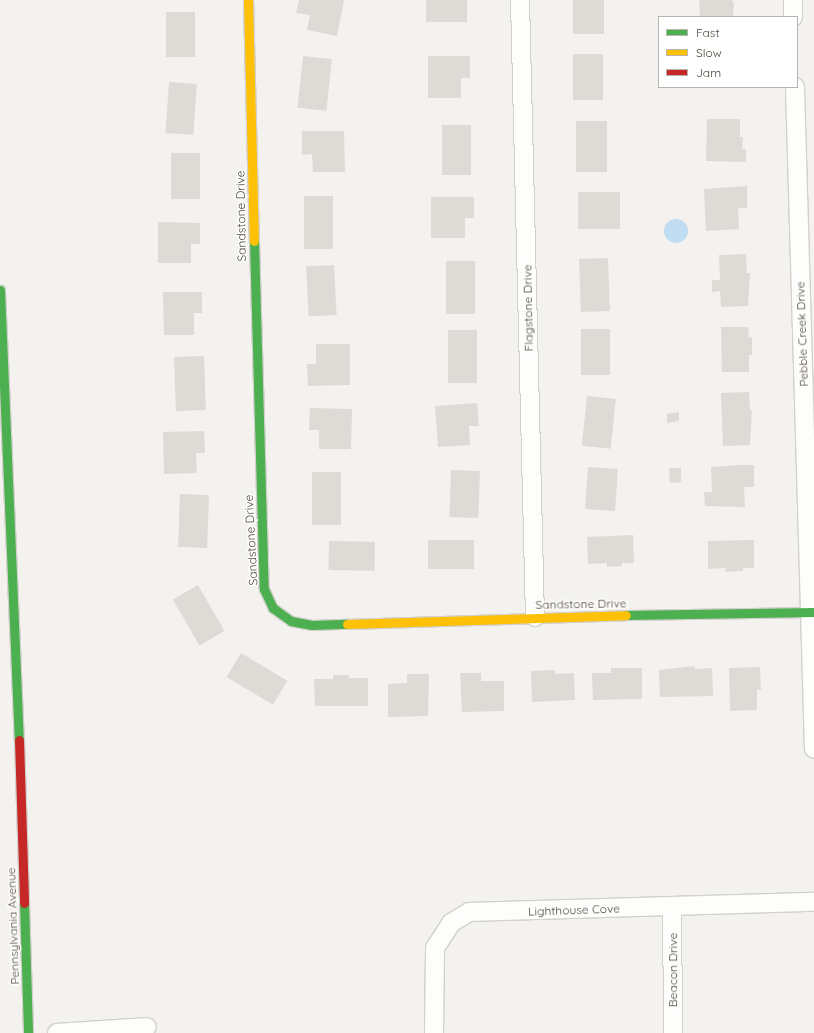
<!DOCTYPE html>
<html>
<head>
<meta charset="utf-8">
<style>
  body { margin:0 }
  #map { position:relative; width:814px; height:1033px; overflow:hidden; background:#f4f2ee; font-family:Quicksand,sans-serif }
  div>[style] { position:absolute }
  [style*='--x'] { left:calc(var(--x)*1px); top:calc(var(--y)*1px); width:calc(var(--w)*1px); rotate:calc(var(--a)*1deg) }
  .water>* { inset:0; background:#c0ddf1 }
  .round { border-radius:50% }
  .building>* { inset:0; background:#dedbd6; transform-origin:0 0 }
  .roads { filter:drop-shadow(1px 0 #d2d0cb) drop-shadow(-1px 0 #d2d0cb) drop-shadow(0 1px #d2d0cb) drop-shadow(0 -1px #d2d0cb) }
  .street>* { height:18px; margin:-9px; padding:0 9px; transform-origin:9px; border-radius:9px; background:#fdfdfc }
  .fast>* { height:9px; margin:-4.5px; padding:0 4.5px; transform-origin:4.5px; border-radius:4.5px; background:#4caf50 }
  .slow>* { height:9px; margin:-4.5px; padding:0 4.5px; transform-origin:4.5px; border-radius:4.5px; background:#ffc107 }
  .jam>* { height:9px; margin:-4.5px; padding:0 4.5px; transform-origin:4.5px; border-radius:4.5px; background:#c62828 }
  span { translate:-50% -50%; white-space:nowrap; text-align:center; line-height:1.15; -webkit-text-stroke:3px #fff; paint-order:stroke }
  .street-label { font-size:12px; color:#4b4439 }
  .legend { position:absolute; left:658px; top:16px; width:140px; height:72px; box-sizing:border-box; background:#fff; border:1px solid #b7b4b0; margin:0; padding:5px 7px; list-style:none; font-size:12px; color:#4b4439 }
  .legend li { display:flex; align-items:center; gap:8px; height:20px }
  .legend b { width:20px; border:1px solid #b7b4b0 }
</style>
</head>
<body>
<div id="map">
  <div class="water">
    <i class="round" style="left:664px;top:219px;width:24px;height:24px"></i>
  </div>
  <div class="building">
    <i style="clip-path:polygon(299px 0,344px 0,337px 36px,307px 30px,310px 15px,296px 13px)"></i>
    <i style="left:426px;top:0;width:41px;height:22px"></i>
    <i style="left:573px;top:0;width:31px;height:34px"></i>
    <i style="clip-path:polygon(699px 0,732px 0,734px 3px,733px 17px,700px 17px)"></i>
    <i style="left:166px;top:12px;width:29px;height:45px"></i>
    <i style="left:573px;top:54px;width:30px;height:46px"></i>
    <i style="left:303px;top:56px;width:29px;height:52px;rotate:6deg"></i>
    <i style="clip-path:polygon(428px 56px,470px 56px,470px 78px,461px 78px,461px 98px,428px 98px)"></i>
    <i style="left:169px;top:82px;width:28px;height:51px;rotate:4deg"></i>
    <i style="clip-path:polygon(707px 119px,740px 119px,740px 137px,743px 137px,742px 149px,746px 149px,746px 162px,706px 161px)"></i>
    <i style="left:576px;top:121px;width:31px;height:51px"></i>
    <i style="left:442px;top:125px;width:29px;height:50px"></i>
    <i style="clip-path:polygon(302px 131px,344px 131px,345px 172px,313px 172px,312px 154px,302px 155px)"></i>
    <i style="left:171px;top:153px;width:29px;height:46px"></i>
    <i style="clip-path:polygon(747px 186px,747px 208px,738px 208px,739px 229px,706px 231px,704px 189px)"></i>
    <i style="left:578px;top:192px;width:42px;height:37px"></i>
    <i style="left:304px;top:196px;width:29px;height:53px"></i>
    <i style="clip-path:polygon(431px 197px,474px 197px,474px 218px,465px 218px,465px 238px,431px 238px)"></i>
    <i style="clip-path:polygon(158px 222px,200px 223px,200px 244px,191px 244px,191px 263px,158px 263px)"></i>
    <i style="clip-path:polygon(746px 254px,747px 273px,750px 273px,748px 306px,721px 307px,720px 291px,712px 292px,712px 280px,720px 280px,719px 255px)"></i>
    <i style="left:608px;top:258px;width:53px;height:29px;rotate:88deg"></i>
    <i style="left:446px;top:261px;width:29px;height:53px"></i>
    <i style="left:334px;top:265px;width:50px;height:28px;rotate:87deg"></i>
    <i style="clip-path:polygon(163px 292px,202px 292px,202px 313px,194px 313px,194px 335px,164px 335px)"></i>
    <i style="clip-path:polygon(721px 327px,748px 327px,749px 338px,752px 337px,752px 355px,749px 355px,749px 372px,722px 372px)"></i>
    <i style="left:581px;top:329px;width:29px;height:46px"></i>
    <i style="left:448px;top:330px;width:29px;height:53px"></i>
    <i style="clip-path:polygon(316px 344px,350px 344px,350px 385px,308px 386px,307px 364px,316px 364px)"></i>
    <i style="left:204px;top:356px;width:54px;height:30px;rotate:88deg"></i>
    <i style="clip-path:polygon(749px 392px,750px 410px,752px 410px,750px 445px,723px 446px,721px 393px)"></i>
    <i style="left:587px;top:396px;width:29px;height:50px;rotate:6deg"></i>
    <i style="clip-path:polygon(477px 403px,479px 426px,469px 426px,470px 445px,438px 447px,435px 406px)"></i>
    <i style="clip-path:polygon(310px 408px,352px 409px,351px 449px,319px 449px,319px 430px,309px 430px)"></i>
    <i style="clip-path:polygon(679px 412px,679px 421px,667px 423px,667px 414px)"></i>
    <i style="clip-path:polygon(204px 431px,205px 453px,196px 453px,197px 473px,164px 474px,163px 432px)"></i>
    <i style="clip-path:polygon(741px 465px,754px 465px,754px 487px,744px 487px,745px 507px,705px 506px,704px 492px,712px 492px,711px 467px)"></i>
    <i style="left:588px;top:467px;width:30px;height:42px;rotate:4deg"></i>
    <i style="clip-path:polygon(669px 468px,681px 468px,681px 482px,670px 483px)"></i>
    <i style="left:451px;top:470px;width:29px;height:47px;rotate:2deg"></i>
    <i style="left:312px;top:472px;width:29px;height:53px"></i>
    <i style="left:180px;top:494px;width:29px;height:53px;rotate:2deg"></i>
    <i style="clip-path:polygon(633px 535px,634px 563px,622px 563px,622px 566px,607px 567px,607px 563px,588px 564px,587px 537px)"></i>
    <i style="left:428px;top:540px;width:46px;height:29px"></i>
    <i style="clip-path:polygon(754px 540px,754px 568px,743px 568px,743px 571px,725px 572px,726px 568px,708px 569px,708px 541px)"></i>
    <i style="left:329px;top:541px;width:46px;height:29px;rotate:1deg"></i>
    <i style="left:198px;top:585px;width:53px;height:29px;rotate:60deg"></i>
    <i style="left:241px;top:653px;width:54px;height:28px;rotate:31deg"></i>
    <i style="clip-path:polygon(695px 666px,695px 669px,712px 668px,713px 696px,660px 697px,659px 670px)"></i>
    <i style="clip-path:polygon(760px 667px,761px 690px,757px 690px,757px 710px,730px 711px,729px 668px)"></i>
    <i style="clip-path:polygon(611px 668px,642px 668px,642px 699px,593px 700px,592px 673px,611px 673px)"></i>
    <i style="clip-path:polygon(555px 670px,555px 674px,574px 673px,575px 700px,532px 702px,531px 671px)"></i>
    <i style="clip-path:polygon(460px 673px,481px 673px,481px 681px,504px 681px,504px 711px,462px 712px)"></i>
    <i style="clip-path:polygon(407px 674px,429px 674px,428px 716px,388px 717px,388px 684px,407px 683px)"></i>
    <i style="clip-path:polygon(333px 675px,349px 675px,349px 678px,368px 678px,368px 706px,315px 706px,314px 679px,333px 679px)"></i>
  </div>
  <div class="roads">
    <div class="street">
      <i style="--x:520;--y:0;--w:617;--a:88.61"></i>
      <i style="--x:793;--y:0;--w:17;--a:90"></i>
      <i style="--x:795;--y:87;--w:662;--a:88.36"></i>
      <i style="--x:672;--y:907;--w:126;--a:89.5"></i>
      <i style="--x:57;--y:1033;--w:90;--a:-3.8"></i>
      <i style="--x:434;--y:1033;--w:85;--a:-89.3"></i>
      <i style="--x:435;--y:948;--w:30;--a:-57"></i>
      <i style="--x:451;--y:923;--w:21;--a:-31"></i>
      <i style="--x:469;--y:912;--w:345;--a:-1.7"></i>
    </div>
    <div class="fast">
      <i style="--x:254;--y:241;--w:348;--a:88.4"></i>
      <i style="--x:264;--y:589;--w:21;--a:65"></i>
      <i style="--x:273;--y:608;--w:22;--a:36"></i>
      <i style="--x:291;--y:621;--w:21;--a:11"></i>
      <i style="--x:312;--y:625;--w:35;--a:-2"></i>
      <i style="--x:0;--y:290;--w:450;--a:87.6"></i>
      <i style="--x:626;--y:615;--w:188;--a:-0.9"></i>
      <i style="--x:24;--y:903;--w:130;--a:88.2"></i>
    </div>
    <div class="slow">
      <i style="--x:248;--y:0;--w:241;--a:88.6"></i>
      <i style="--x:347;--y:624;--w:279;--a:-1.8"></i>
    </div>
    <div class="jam">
      <i style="--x:19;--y:740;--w:163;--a:88.2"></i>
    </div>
  </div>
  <div class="street-label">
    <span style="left:241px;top:216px;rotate:-91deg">Sandstone Drive</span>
    <span style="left:528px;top:308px;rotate:-91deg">Flagstone Drive</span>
    <span style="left:802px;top:334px;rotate:-92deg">Pebble Creek Drive</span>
    <span style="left:251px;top:540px;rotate:-93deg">Sandstone Drive</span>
    <span style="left:581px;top:604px;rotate:-1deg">Sandstone Drive</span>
    <span style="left:574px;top:910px;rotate:-2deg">Lighthouse Cove</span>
    <span style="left:13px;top:926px;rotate:-92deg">Pennsylvania Avenue</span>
    <span style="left:673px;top:970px;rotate:-90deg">Beacon Drive</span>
  </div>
  <ul class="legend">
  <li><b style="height:5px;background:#4caf50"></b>Fast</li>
  <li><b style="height:5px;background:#ffc107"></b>Slow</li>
  <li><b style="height:5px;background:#c62828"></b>Jam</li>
  </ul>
</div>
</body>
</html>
